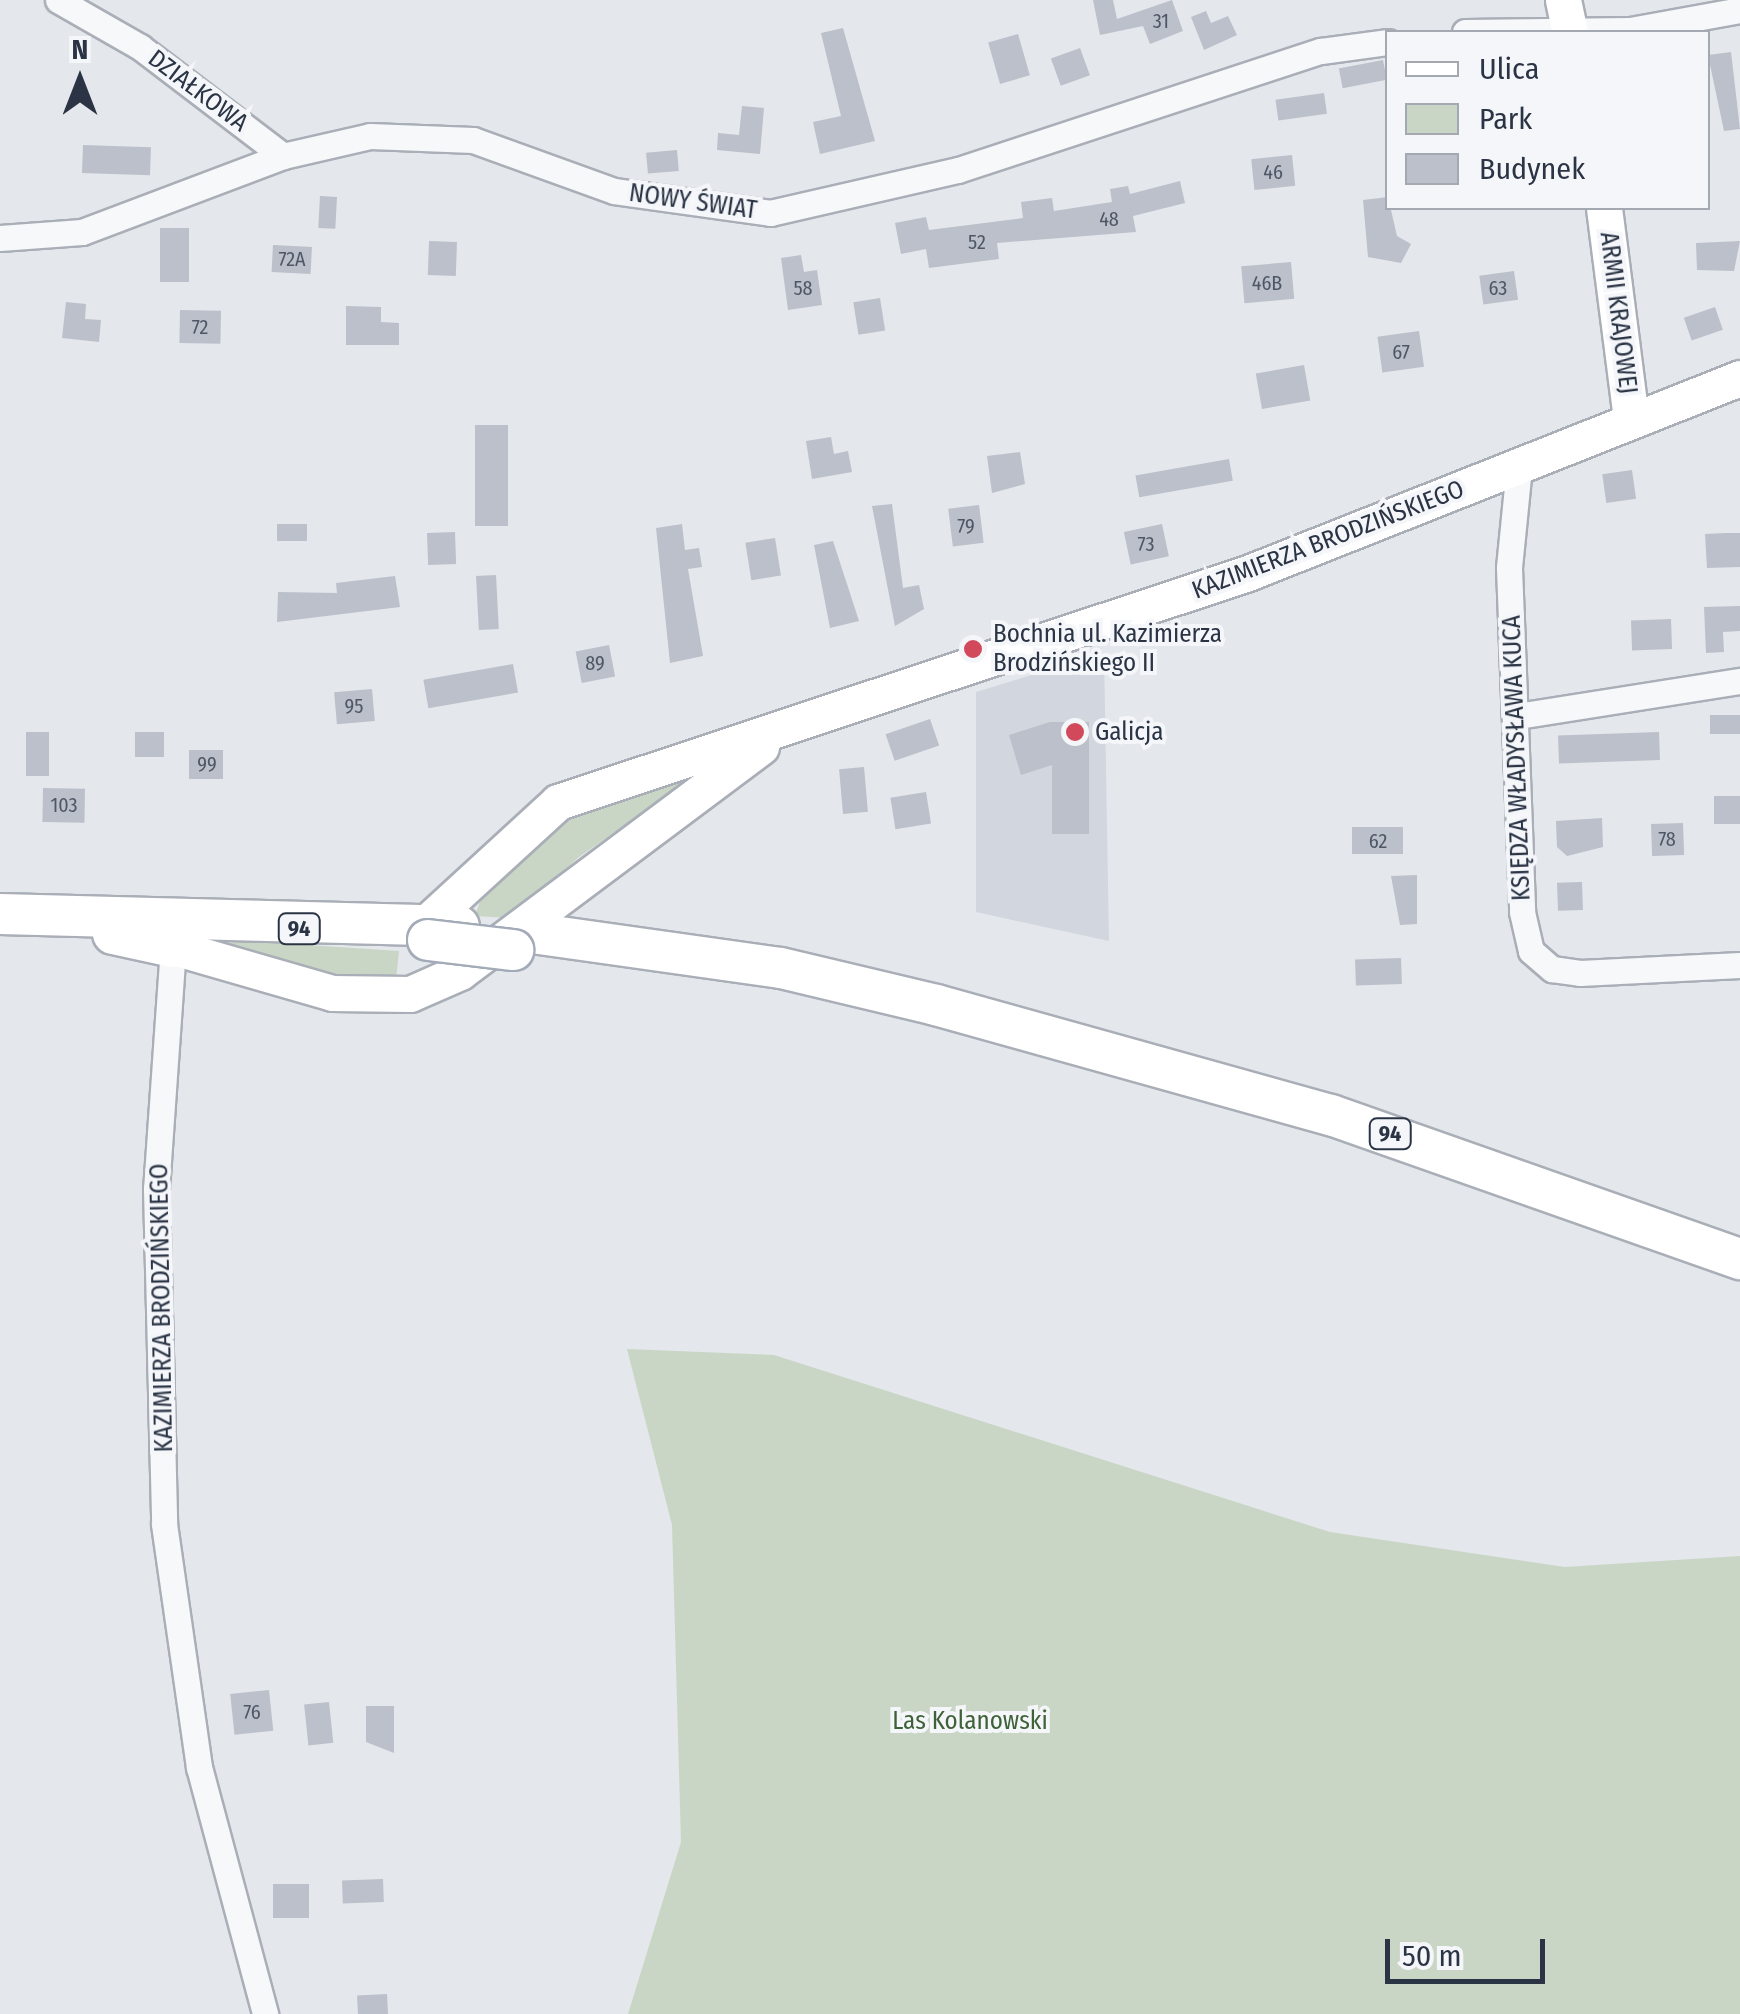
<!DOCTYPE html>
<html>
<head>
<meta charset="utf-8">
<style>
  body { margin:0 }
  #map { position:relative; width:1740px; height:2014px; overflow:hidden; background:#e4e7ec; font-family:"Fira Sans Condensed",sans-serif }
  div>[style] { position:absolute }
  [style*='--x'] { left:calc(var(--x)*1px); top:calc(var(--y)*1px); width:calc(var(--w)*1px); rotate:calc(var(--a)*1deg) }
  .built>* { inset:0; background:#d2d6de }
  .green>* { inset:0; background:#c9d6c5 }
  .building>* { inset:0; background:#bbc0ca; transform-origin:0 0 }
  .roads { filter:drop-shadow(2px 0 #a9aeb7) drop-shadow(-2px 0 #a9aeb7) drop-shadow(0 2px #a9aeb7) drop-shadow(0 -2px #a9aeb7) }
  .street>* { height:25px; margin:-12.5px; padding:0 12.5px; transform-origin:12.5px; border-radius:12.5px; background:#f7f8fa }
  .secondary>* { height:35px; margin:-17.5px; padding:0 17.5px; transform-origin:17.5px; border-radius:17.5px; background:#fff }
  .primary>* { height:40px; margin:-20px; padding:0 20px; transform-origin:20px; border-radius:20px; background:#fff }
  .bridges { filter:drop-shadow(2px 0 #a3abb8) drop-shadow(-2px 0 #a3abb8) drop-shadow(0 2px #a3abb8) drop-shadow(0 -2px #a3abb8) }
  .primary-bridge>* { height:40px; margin:-20px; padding:0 20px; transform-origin:20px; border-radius:20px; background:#fff }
  .dots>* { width:28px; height:28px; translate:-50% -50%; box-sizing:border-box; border:5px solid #f4f6f9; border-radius:50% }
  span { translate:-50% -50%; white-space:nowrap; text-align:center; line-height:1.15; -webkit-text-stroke:8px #f4f6f9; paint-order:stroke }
  .number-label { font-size:20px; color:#4f5766 }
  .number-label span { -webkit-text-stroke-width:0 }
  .shield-label span { padding:2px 8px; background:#f4f6f9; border:2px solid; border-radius:8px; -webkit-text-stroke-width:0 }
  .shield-label { font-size:22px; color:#2b3445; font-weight:700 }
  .street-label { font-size:25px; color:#2b3445 }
  .poi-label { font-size:25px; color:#2b3445 }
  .left { translate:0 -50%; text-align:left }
  .park-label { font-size:25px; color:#3f6138 }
  .legend { position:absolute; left:1385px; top:30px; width:325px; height:180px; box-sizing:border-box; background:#f4f6f9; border:2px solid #a4a8b1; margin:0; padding:12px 18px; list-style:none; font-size:30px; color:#2b3445 }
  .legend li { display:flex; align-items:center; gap:20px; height:50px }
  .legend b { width:50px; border:2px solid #a4a8b1 }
  .north { position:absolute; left:30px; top:30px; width:100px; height:100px; -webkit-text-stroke:8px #f4f6f9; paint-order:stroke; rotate:0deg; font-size:28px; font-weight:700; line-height:40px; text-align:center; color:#2b3445 }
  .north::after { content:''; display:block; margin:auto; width:35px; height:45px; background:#2b3445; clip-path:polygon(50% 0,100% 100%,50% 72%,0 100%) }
  .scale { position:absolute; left:1385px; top:1939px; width:160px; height:45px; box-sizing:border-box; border:5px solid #2b3445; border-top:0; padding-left:12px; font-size:30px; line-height:35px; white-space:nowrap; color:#2b3445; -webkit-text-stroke:8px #f4f6f9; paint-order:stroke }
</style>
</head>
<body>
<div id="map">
  <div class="built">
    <i style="clip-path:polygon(1104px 653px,1109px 941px,976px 912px,976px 692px)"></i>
  </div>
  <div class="green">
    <i style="clip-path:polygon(718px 760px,579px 857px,511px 918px,475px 916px,485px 887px,567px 815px)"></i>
    <i style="clip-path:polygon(155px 935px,399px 951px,396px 979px,367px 984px)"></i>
    <i style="clip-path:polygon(627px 1349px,774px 1355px,1330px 1532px,1565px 1567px,1740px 1556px,1740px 2014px,628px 2014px,681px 1842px,672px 1525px)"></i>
  </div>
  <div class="building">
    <i style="clip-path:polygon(1093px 0,1113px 0,1117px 19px,1172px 0,1183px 31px,1150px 44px,1143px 26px,1100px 35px)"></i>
    <i style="clip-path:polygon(1206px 11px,1211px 23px,1228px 16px,1237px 35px,1204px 50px,1191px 17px)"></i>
    <i style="clip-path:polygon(843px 28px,875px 141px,820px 154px,813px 122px,841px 116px,821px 33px)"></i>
    <i style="left:1018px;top:34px;width:43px;height:31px;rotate:74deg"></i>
    <i style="left:1080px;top:48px;width:29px;height:31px;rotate:70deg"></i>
    <i style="clip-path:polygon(1731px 52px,1740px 129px,1724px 131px,1708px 55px)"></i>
    <i style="left:1383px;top:60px;width:20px;height:45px;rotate:79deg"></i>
    <i style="left:1324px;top:93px;width:21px;height:49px;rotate:82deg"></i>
    <i style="clip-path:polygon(742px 106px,764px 108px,760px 154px,717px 150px,718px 133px,739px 135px)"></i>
    <i style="left:83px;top:145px;width:68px;height:28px;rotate:2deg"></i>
    <i style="left:677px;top:150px;width:21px;height:31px;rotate:85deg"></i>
    <i style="left:1292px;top:155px;width:31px;height:41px;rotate:84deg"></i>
    <i style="clip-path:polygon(1180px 181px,1185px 203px,1133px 216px,1136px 232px,997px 243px,999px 259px,929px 268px,926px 249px,901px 254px,895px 223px,926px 217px,929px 230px,1023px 218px,1021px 202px,1052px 198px,1054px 211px,1112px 202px,1110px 189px,1128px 186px,1130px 194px)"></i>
    <i style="left:320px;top:196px;width:17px;height:32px;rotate:3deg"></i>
    <i style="clip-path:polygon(1388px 197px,1397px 236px,1411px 244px,1401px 263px,1368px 257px,1363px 200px)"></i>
    <i style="left:160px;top:228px;width:29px;height:54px"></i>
    <i style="left:429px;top:241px;width:28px;height:34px;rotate:2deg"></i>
    <i style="clip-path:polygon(1740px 241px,1734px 271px,1697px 270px,1696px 243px)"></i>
    <i style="left:273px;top:245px;width:39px;height:27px;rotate:3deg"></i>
    <i style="clip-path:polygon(801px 255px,804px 272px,817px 270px,822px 305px,788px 310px,781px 258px)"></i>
    <i style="left:1291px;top:262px;width:37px;height:50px;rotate:85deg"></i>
    <i style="left:1514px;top:271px;width:29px;height:35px;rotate:82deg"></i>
    <i style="left:880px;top:298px;width:33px;height:27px;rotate:81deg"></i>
    <i style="clip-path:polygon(66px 302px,86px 304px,85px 319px,101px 320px,99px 342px,62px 338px)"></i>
    <i style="clip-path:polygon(346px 306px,381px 307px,381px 322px,399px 323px,399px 345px,346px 345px)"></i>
    <i style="left:1715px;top:307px;width:24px;height:33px;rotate:71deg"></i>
    <i style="left:180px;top:310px;width:41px;height:33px;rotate:1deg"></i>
    <i style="left:1419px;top:331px;width:36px;height:42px;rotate:82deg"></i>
    <i style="left:1304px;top:365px;width:36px;height:49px;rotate:80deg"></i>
    <i style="left:475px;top:425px;width:33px;height:101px"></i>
    <i style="clip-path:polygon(831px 437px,834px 454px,848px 451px,852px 472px,812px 479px,806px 441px)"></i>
    <i style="clip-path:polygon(1020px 452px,1025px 484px,992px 493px,987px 456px)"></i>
    <i style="left:1229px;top:459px;width:22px;height:95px;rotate:80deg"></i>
    <i style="left:1632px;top:470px;width:29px;height:30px;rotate:82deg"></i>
    <i style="clip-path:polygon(892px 504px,903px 588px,919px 585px,924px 609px,895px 626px,872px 506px)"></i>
    <i style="left:979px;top:505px;width:38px;height:31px;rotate:83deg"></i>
    <i style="left:277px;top:524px;width:30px;height:17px"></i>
    <i style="clip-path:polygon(682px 524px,685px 550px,699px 548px,702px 567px,688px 569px,703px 656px,670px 663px,656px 528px)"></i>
    <i style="left:1162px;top:524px;width:33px;height:39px;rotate:78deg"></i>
    <i style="left:455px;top:532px;width:32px;height:28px;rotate:88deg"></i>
    <i style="clip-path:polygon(1726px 533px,1740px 533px,1740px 567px,1707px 568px,1705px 534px)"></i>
    <i style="left:775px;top:538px;width:38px;height:30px;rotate:81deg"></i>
    <i style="clip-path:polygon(833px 541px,859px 621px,830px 628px,814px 545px)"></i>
    <i style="left:496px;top:575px;width:54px;height:20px;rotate:87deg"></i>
    <i style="clip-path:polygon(395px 576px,400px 607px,277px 622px,278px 592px,337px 593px,336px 583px)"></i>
    <i style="clip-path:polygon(1740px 606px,1740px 631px,1723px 632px,1724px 652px,1706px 653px,1704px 607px)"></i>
    <i style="left:1671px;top:619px;width:30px;height:40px;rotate:88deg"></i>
    <i style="left:609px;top:645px;width:32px;height:34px;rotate:79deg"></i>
    <i style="left:513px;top:664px;width:29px;height:91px;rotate:80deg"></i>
    <i style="left:372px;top:689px;width:32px;height:38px;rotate:85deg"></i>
    <i style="left:1740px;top:715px;width:19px;height:30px;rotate:90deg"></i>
    <i style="left:930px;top:719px;width:28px;height:47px;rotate:71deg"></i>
    <i style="clip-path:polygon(1050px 722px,1089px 722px,1089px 834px,1052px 834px,1052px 765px,1021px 775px,1009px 735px)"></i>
    <i style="left:26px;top:732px;width:23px;height:44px"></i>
    <i style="left:164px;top:732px;width:25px;height:29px;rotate:90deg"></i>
    <i style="left:1659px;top:732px;width:28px;height:101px;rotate:88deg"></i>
    <i style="left:189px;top:750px;width:34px;height:29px"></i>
    <i style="left:864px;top:767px;width:45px;height:25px;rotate:85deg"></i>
    <i style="left:43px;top:788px;width:42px;height:34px;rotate:1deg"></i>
    <i style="left:926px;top:792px;width:32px;height:36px;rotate:81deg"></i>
    <i style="left:1740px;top:796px;width:28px;height:26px;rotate:90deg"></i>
    <i style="clip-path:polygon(1602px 818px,1603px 847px,1567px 856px,1557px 847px,1556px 821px)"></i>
    <i style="left:1683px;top:823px;width:32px;height:32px;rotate:88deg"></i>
    <i style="left:1403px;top:827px;width:27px;height:51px;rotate:90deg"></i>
    <i style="clip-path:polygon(1417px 875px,1417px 924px,1400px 925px,1391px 876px)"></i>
    <i style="left:1582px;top:882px;width:28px;height:25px;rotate:88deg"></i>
    <i style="left:1401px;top:958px;width:26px;height:46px;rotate:88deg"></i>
    <i style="left:269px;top:1690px;width:41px;height:39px;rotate:84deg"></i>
    <i style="left:329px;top:1702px;width:41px;height:25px;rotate:84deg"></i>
    <i style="clip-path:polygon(366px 1706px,394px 1706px,394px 1753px,366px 1742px)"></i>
    <i style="left:383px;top:1879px;width:23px;height:41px;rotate:88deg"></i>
    <i style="left:273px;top:1884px;width:36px;height:34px"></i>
    <i style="left:387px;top:1994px;width:20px;height:30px;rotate:87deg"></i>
  </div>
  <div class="roads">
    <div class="street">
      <i style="--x:58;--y:0;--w:95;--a:29.8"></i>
      <i style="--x:140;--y:47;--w:180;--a:37.3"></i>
      <i style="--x:1465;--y:32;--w:165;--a:-0.7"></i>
      <i style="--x:1630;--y:30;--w:112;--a:-10.3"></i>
      <i style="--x:0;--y:238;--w:82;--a:-4.2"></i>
      <i style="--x:82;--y:232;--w:215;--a:-20.7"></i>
      <i style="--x:283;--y:156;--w:89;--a:-12.9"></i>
      <i style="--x:370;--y:136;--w:103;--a:2.2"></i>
      <i style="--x:473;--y:140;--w:150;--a:19.9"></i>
      <i style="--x:614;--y:191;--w:158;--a:8"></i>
      <i style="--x:770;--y:213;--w:193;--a:-12.9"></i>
      <i style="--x:958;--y:170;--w:382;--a:-18.2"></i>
      <i style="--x:1321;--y:51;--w:68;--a:-7.7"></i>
      <i style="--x:1519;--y:467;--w:101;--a:95.7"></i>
      <i style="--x:1509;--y:568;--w:344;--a:87.8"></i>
      <i style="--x:1522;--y:912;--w:40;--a:77"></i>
      <i style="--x:1531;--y:951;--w:28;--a:41"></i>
      <i style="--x:1552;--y:969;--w:28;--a:8"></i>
      <i style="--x:1580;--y:973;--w:160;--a:-2.9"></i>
      <i style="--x:1518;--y:716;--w:225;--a:-9"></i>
      <i style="--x:173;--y:947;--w:242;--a:94"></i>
      <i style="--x:156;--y:1188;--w:336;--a:88.6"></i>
      <i style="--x:164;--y:1524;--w:246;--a:81.8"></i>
      <i style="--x:199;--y:1767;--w:256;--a:75"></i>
    </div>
    <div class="secondary">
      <i style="--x:1563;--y:0;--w:33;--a:78"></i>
      <i style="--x:1604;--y:208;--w:212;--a:82.7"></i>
      <i style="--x:426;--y:923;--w:179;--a:-42.5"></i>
      <i style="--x:558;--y:802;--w:727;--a:-18.36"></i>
      <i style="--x:1248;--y:573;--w:529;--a:-21.62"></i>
      <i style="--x:173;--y:947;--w:166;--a:16.1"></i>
      <i style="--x:332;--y:993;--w:78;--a:0.7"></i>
      <i style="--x:410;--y:994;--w:55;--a:-23.7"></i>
      <i style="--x:460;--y:972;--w:376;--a:-36.8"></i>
    </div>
    <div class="primary">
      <i style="--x:0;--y:914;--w:459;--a:1.5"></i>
      <i style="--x:532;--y:933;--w:251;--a:8"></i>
      <i style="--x:781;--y:968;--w:159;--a:13.4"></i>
      <i style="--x:936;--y:1005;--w:410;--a:15.6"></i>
      <i style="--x:1331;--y:1115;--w:434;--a:19.4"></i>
      <i style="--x:113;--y:934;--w:61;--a:12.2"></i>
    </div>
  </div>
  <div class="bridges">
    <div class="primary-bridge">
      <i style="--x:428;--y:940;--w:86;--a:6.7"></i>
    </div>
  </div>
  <div class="dots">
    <i style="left:973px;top:649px;background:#d1495b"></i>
    <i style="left:1075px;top:732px;background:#d1495b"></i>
  </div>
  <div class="number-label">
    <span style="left:1161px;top:21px">31</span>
    <span style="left:1273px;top:172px">46</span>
    <span style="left:1109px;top:219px">48</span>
    <span style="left:977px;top:242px">52</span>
    <span style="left:292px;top:259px">72A</span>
    <span style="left:1267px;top:283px">46B</span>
    <span style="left:803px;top:288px">58</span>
    <span style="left:1498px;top:288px">63</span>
    <span style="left:200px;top:327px">72</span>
    <span style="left:1401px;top:352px">67</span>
    <span style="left:966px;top:526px">79</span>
    <span style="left:1146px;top:544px">73</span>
    <span style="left:595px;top:663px">89</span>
    <span style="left:354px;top:706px">95</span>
    <span style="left:207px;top:764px">99</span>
    <span style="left:64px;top:805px">103</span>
    <span style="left:1667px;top:839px">78</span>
    <span style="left:1378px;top:841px">62</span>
    <span style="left:252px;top:1712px">76</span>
  </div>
  <div class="shield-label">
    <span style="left:299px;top:929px">94</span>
    <span style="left:1390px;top:1134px">94</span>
  </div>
  <div class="street-label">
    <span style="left:198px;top:91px;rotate:37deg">DZIAŁKOWA</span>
    <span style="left:693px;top:202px;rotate:8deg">NOWY ŚWIAT</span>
    <span style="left:1618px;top:313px;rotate:83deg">ARMII KRAJOWEJ</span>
    <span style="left:1328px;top:540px;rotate:-21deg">KAZIMIERZA BRODZIŃSKIEGO</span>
    <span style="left:1517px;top:758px;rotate:-92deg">KSIĘDZA WŁADYSŁAWA KUCA</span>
    <span style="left:162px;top:1308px;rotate:-91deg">KAZIMIERZA BRODZIŃSKIEGO</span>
  </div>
  <div class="poi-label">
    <span class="left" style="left:993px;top:649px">Bochnia ul. Kazimierza<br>Brodzińskiego II</span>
    <span class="left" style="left:1095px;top:732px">Galicja</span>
  </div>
  <div class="park-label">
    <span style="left:970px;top:1721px">Las Kolanowski</span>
  </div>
  <ul class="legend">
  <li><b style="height:12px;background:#fff"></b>Ulica</li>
  <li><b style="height:28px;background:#c9d6c5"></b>Park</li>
  <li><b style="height:28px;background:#bbc0ca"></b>Budynek</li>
  </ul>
  <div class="north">N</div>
  <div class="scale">50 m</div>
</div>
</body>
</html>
